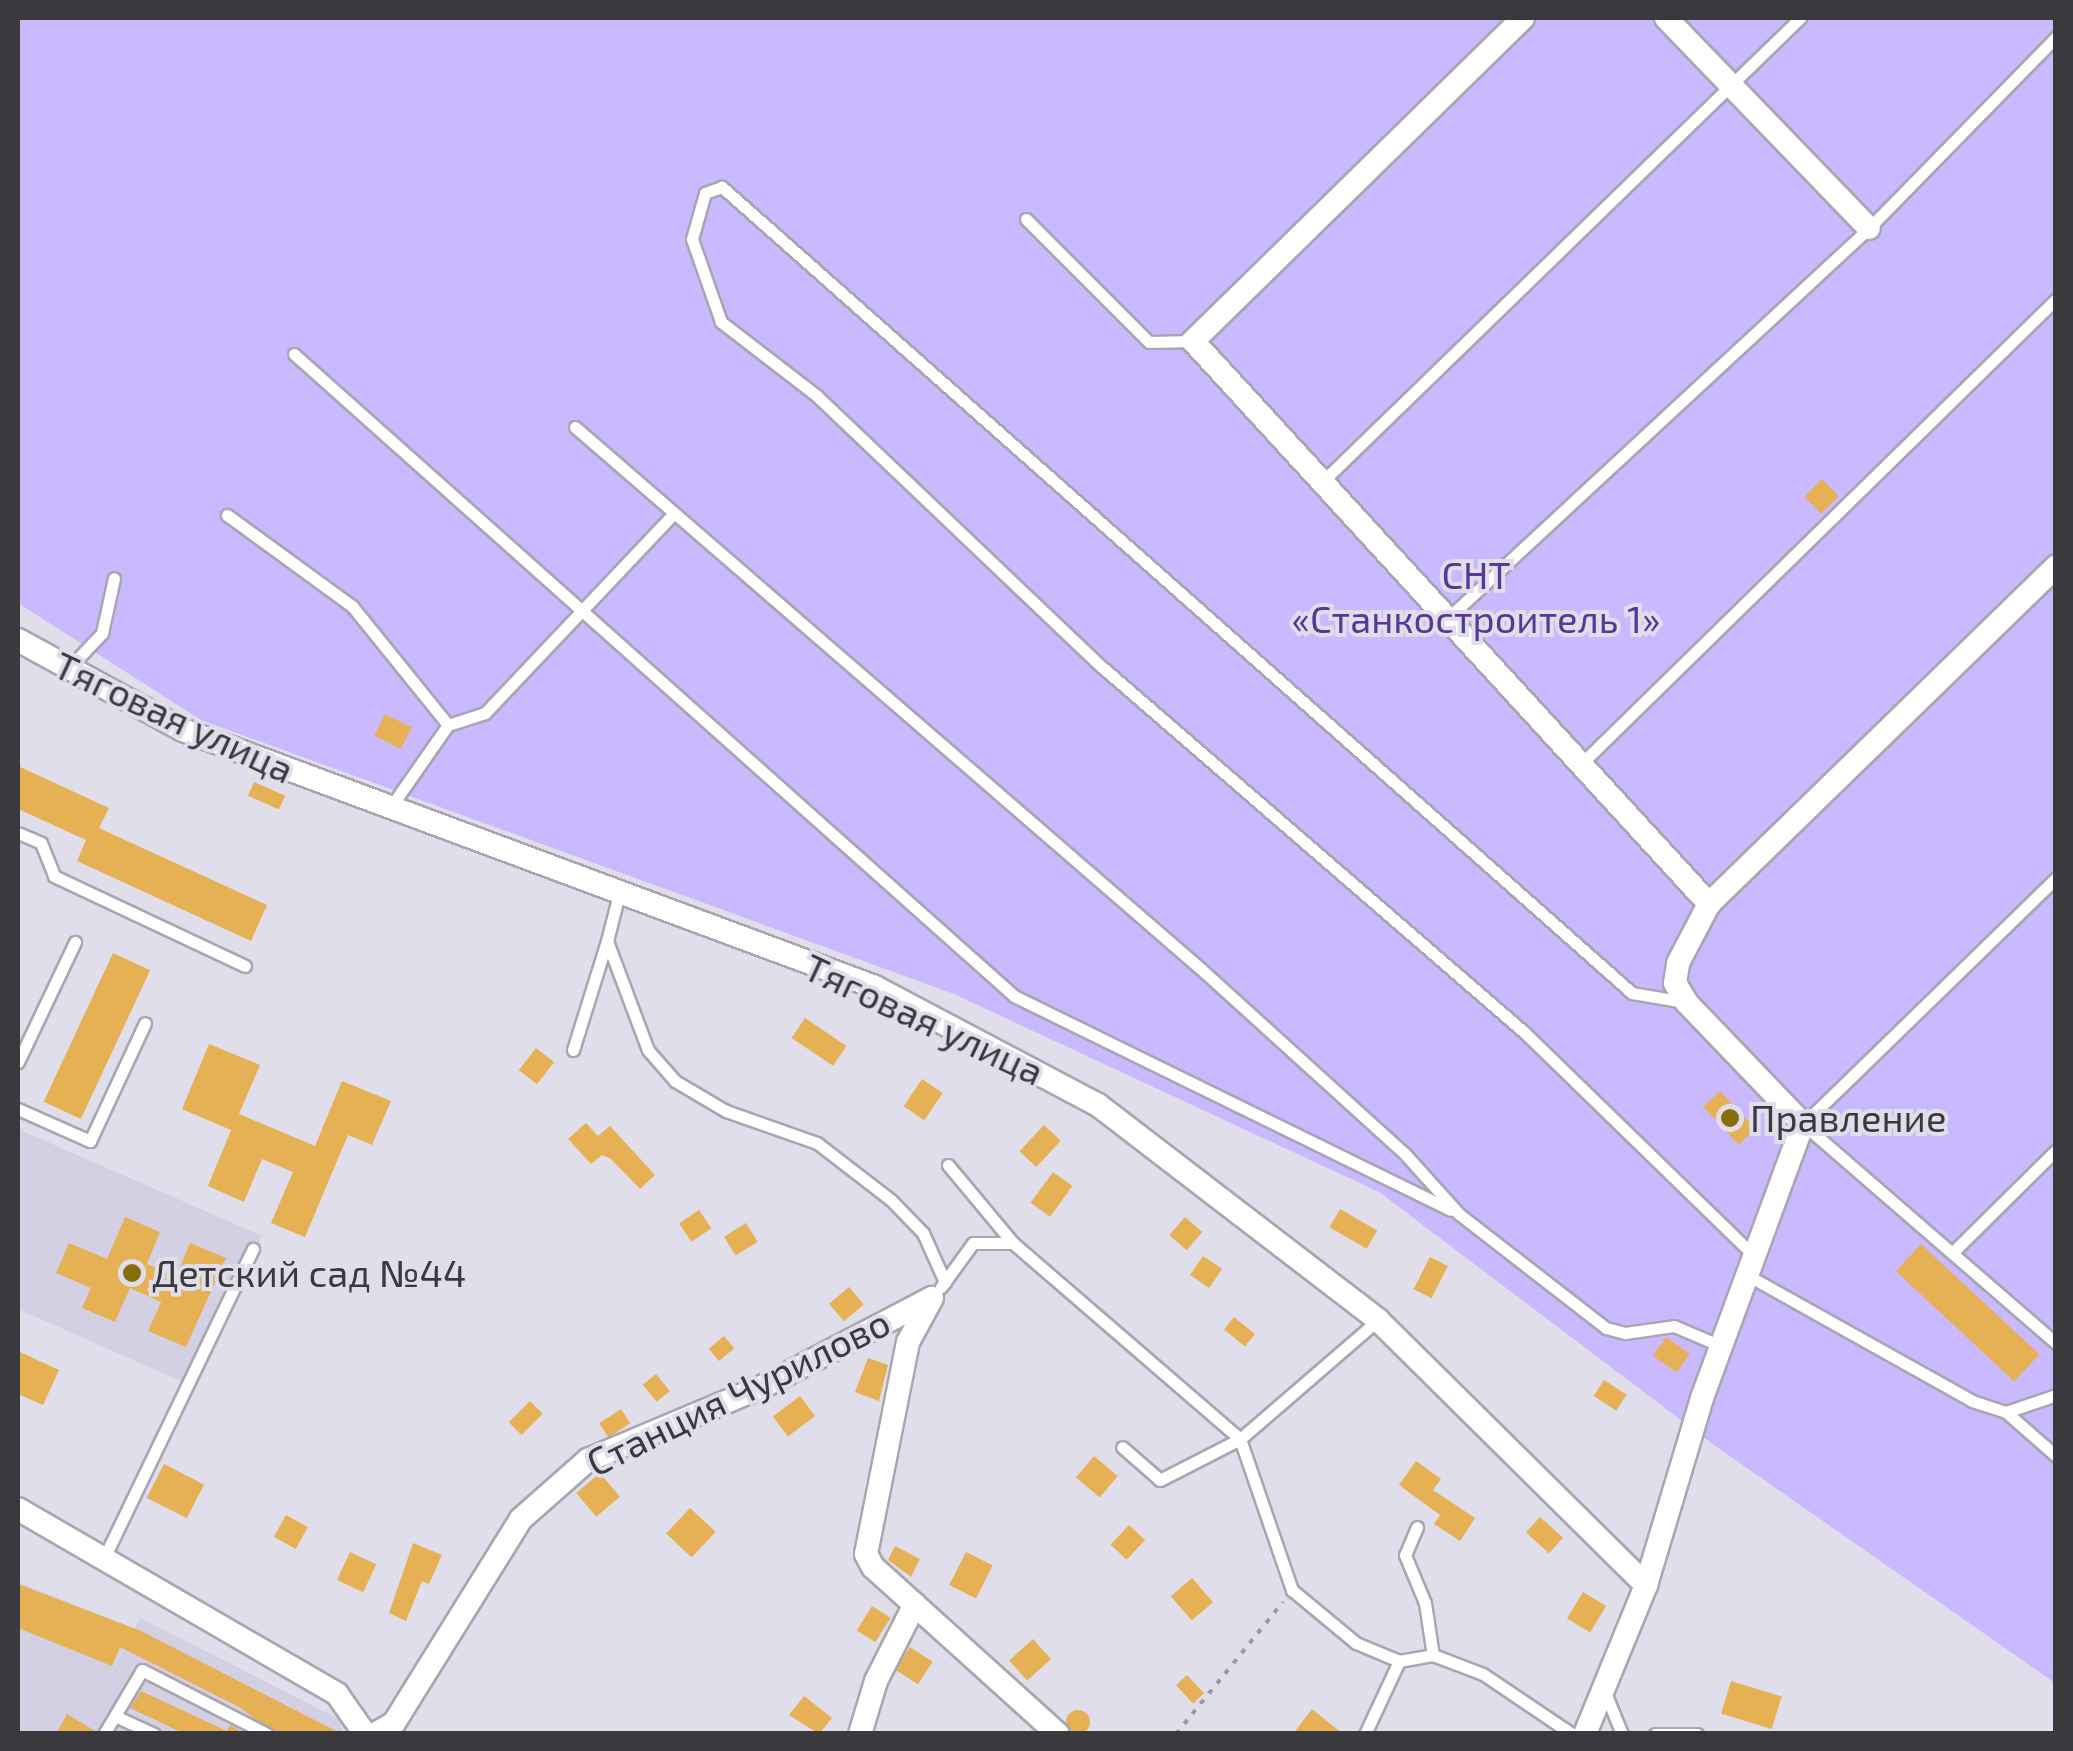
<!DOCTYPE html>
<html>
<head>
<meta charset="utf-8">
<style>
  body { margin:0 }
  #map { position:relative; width:2073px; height:1751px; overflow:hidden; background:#e0deea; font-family:"Exo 2",sans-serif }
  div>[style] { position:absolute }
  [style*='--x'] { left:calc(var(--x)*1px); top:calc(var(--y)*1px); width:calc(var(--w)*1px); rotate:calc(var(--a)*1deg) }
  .built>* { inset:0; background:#d4d0e4 }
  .green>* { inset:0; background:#cab9ff }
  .building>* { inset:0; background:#e6b155; transform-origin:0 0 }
  .round { border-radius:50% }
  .path>* { height:4px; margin-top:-2px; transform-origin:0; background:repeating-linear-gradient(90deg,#9a98a1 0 5px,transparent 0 13px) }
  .roads { filter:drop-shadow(2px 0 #a8a6b2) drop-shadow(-2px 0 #a8a6b2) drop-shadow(0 2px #a8a6b2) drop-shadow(0 -2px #a8a6b2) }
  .service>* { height:11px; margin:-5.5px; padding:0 5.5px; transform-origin:5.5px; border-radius:5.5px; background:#fff }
  .minor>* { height:22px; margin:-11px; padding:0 11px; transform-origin:11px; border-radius:11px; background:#fff }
  .dots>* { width:28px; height:28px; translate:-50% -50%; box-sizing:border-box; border:5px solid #e0deea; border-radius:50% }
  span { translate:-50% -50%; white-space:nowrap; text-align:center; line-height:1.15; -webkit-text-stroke:8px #e0deea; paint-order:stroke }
  .park-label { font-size:38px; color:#59369a }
  .street-label { font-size:38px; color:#3a393e }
  .poi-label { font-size:38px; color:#3a393e }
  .left { translate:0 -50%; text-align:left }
  .frame { position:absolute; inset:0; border:20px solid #3a393e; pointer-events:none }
</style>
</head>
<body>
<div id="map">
  <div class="built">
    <i style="clip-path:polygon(18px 1129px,262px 1236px,196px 1388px,18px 1309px)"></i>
    <i style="clip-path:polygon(18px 1582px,133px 1628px,109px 1678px,140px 1618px,339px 1719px,343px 1733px,18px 1733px)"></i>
  </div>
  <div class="green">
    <i style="clip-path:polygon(18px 18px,2055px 18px,2055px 1683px,1714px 1445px,1379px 1192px,954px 994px,201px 720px,18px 603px)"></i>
  </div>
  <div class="building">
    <i style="left:1822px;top:479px;width:24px;height:25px;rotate:45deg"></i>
    <i style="left:385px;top:714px;width:30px;height:24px;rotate:27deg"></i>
    <i style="clip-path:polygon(18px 766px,109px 808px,99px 828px,267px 905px,251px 941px,77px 861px,86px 840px,18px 809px)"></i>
    <i style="left:254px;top:782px;width:34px;height:15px;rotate:24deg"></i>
    <i style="left:113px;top:953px;width:41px;height:164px;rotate:25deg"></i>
    <i style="left:805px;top:1018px;width:50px;height:24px;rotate:34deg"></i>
    <i style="clip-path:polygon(209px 1044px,260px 1065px,239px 1114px,315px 1146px,342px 1081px,391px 1101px,372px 1145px,348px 1135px,305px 1237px,271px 1223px,293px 1172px,262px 1159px,244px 1202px,208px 1186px,231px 1130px,182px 1109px)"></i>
    <i style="left:536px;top:1048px;width:23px;height:28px;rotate:38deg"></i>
    <i style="left:922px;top:1079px;width:25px;height:33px;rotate:34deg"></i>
    <i style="left:1720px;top:1091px;width:52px;height:23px;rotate:47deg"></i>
    <i style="clip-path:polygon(586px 1123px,598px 1136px,610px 1126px,655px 1175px,640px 1189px,611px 1159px,602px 1155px,591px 1164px,568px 1139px)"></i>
    <i style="left:1044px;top:1125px;width:23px;height:36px;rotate:43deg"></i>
    <i style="left:1053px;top:1172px;width:24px;height:38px;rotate:36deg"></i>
    <i style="left:1340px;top:1209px;width:43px;height:21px;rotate:30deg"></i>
    <i style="left:699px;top:1210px;width:22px;height:24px;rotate:56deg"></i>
    <i style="clip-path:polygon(125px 1217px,160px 1232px,147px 1264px,176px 1276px,190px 1243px,226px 1258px,186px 1347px,148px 1331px,161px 1302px,130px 1288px,115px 1322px,82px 1308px,91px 1288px,56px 1273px,69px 1243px,107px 1259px)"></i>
    <i style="left:1185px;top:1217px;width:23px;height:24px;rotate:41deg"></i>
    <i style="left:746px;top:1223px;width:22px;height:26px;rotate:58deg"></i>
    <i style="left:1921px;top:1244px;width:162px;height:37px;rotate:43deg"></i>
    <i style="left:1203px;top:1256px;width:23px;height:23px;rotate:34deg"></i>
    <i style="left:1430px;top:1257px;width:20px;height:36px;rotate:27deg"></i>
    <i style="left:849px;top:1287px;width:23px;height:26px;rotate:50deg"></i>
    <i style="left:1234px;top:1317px;width:27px;height:16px;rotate:39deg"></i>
    <i style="left:724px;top:1336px;width:16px;height:20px;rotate:50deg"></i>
    <i style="left:1666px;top:1337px;width:29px;height:23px;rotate:35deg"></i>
    <i style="clip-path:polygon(18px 1351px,59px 1370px,43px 1405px,18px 1394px)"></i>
    <i style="clip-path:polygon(868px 1358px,888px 1365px,879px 1401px,855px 1392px)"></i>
    <i style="left:656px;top:1374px;width:22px;height:17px;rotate:51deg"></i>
    <i style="left:1604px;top:1380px;width:27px;height:19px;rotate:33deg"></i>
    <i style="left:800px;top:1396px;width:25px;height:34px;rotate:53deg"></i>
    <i style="left:530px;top:1401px;width:18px;height:30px;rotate:45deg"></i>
    <i style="left:621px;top:1409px;width:17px;height:26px;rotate:57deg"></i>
    <i style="left:1094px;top:1456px;width:31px;height:28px;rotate:40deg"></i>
    <i style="clip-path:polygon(1416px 1461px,1441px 1479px,1433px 1490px,1475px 1518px,1460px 1541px,1434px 1524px,1440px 1515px,1399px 1485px)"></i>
    <i style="left:164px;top:1464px;width:45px;height:38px;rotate:27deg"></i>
    <i style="left:600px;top:1473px;width:31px;height:31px;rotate:50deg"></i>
    <i style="left:690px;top:1508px;width:35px;height:35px;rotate:43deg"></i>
    <i style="left:286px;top:1515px;width:25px;height:25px;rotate:29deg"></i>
    <i style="left:1540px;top:1517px;width:31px;height:21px;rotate:42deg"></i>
    <i style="left:1129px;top:1525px;width:22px;height:27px;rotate:43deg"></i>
    <i style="clip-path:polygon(413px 1543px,442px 1555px,429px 1584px,422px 1581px,406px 1621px,389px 1613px)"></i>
    <i style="clip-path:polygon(895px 1546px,920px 1559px,911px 1577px,888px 1560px)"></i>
    <i style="left:350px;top:1552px;width:29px;height:31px;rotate:25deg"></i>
    <i style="left:966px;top:1552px;width:30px;height:37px;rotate:27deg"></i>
    <i style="left:1192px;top:1578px;width:32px;height:28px;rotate:49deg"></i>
    <i style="clip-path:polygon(18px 1584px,141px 1631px,342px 1734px,276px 1734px,239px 1707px,120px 1647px,112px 1666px,18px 1628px)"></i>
    <i style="left:1583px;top:1592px;width:27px;height:31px;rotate:31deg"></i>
    <i style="left:872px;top:1606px;width:22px;height:29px;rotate:32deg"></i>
    <i style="left:1033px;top:1639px;width:27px;height:32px;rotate:48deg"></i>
    <i style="left:910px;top:1647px;width:27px;height:27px;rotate:33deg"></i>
    <i style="left:1187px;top:1675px;width:25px;height:15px;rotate:47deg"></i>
    <i style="left:1731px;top:1681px;width:53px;height:34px;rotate:17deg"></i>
    <i style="clip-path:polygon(141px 1691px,227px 1731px,230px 1725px,245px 1734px,185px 1734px,130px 1708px)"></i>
    <i style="clip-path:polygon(804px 1696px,832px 1718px,819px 1734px,789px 1715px)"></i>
    <i style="clip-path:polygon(1312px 1709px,1343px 1734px,1293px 1734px)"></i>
    <i class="round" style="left:1066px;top:1710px;width:24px;height:24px"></i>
    <i style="clip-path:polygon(67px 1714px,95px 1731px,95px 1734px,56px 1734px)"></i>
  </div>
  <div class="path">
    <i style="--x:1176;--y:1734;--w:170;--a:-51"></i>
  </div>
  <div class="roads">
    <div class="service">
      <i style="--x:1026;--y:219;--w:174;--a:45"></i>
      <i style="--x:1149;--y:342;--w:44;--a:-1.3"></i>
      <i style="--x:294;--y:354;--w:965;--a:41.72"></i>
      <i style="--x:1014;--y:996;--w:486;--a:26.1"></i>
      <i style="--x:575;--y:427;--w:828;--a:40.89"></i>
      <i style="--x:1201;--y:969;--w:275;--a:42.2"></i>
      <i style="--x:1405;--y:1154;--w:81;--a:48"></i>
      <i style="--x:1459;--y:1214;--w:186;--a:37.8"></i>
      <i style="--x:1606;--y:1328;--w:20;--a:15"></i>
      <i style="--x:1625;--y:1333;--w:49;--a:-8.1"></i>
      <i style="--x:1674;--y:1326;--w:51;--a:23.1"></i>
      <i style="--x:1322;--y:482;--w:666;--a:-44.15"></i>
      <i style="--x:227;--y:515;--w:155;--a:36.1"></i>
      <i style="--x:352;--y:606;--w:153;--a:51.1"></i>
      <i style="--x:1448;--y:618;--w:574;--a:-42.81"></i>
      <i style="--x:1869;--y:228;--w:267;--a:-45.6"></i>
      <i style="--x:68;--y:669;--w:50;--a:-46.6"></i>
      <i style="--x:102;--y:633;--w:56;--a:-77.7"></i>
      <i style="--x:1581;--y:764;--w:665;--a:-44.39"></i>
      <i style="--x:390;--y:808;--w:101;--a:-55.1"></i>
      <i style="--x:448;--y:725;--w:39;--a:-18"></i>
      <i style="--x:485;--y:713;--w:274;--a:-46.6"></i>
      <i style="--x:18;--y:833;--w:25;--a:23"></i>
      <i style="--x:41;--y:843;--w:35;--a:68"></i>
      <i style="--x:54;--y:876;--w:211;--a:25.2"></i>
      <i style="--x:2056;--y:878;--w:353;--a:135.8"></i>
      <i style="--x:1803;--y:1124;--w:335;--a:40.9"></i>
      <i style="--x:619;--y:894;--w:49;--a:104.3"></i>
      <i style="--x:607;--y:941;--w:116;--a:69.4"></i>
      <i style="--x:648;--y:1050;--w:41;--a:48.9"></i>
      <i style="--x:675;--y:1081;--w:59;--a:30.5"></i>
      <i style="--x:726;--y:1111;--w:96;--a:19.4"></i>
      <i style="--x:817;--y:1143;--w:93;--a:37.6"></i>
      <i style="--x:891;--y:1200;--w:46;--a:45.9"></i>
      <i style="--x:923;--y:1233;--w:54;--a:65.8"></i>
      <i style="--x:1684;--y:1002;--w:53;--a:-170.2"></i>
      <i style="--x:1632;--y:993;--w:1216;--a:-138.47"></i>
      <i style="--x:722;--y:187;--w:18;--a:161"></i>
      <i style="--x:705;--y:193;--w:48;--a:105.8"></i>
      <i style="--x:692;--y:239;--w:88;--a:70.7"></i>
      <i style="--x:721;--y:322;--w:121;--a:37.6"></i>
      <i style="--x:817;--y:396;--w:393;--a:43.6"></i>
      <i style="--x:1102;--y:667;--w:558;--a:40.86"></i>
      <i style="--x:1524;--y:1032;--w:321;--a:44.2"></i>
      <i style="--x:573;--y:1050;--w:114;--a:-72.7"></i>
      <i style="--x:18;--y:1062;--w:133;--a:-64.6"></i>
      <i style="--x:18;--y:1109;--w:79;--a:24"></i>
      <i style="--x:90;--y:1141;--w:130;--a:-65"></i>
      <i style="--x:948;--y:1165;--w:102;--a:50.2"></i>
      <i style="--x:1952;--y:1253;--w:146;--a:-44.7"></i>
      <i style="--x:1747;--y:1275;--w:258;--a:29.2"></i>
      <i style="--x:1972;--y:1401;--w:36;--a:18"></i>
      <i style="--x:2006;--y:1412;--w:53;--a:-18.8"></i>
      <i style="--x:941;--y:1287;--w:54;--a:-54"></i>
      <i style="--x:973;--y:1243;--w:40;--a:0"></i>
      <i style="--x:1013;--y:1243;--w:300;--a:40.8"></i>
      <i style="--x:1240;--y:1439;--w:90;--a:152.9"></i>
      <i style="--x:1160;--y:1480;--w:50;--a:-139"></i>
      <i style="--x:1378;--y:1320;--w:182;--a:139.2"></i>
      <i style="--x:1240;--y:1439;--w:160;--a:71"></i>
      <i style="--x:1292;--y:1590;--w:83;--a:39.6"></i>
      <i style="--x:1356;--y:1643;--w:47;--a:22.7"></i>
      <i style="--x:1399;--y:1661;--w:35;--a:-10"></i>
      <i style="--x:1433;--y:1655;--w:53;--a:20.8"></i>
      <i style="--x:1483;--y:1674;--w:107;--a:34"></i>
      <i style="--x:2006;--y:1412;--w:67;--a:41.3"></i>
      <i style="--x:1417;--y:1527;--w:30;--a:113"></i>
      <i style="--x:1405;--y:1555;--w:52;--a:67.4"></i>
      <i style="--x:1425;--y:1603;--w:53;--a:81.3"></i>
      <i style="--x:105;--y:1556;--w:341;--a:-64.3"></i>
      <i style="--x:1604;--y:1690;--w:48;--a:67.8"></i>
      <i style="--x:115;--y:1716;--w:43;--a:24.8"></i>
      <i style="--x:104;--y:1734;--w:74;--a:-59.3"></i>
      <i style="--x:142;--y:1670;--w:140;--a:27.1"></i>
      <i style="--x:1365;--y:1734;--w:81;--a:-65"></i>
      <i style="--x:1655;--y:1734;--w:42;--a:0"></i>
    </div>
    <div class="minor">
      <i style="--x:1523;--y:18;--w:462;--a:135.6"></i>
      <i style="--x:1193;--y:341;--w:764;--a:47.49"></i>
      <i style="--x:1666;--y:18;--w:292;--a:46"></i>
      <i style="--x:18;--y:640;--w:188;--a:28.6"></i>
      <i style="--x:183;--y:730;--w:738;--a:20.37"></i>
      <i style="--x:875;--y:987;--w:252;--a:27.9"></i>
      <i style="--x:1098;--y:1105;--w:353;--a:37.5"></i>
      <i style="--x:1378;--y:1320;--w:377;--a:44.7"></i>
      <i style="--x:932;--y:1298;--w:50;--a:118.6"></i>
      <i style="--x:908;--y:1342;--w:216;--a:101.2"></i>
      <i style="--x:866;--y:1554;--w:15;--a:62"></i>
      <i style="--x:873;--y:1567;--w:249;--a:42.1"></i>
      <i style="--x:18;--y:1509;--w:369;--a:30.1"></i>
      <i style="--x:337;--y:1694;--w:49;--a:55"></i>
      <i style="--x:375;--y:1734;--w:22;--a:-30"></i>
      <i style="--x:394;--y:1723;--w:240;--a:-58.1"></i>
      <i style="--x:521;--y:1519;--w:89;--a:-41.4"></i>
      <i style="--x:588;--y:1460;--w:193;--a:-22.8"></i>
      <i style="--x:766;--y:1385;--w:187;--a:-27.7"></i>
      <i style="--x:860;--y:1734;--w:55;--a:-73.2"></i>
      <i style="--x:876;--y:1681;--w:86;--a:-63.1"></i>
      <i style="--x:1585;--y:1734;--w:161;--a:-67.7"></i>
      <i style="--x:1646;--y:1585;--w:195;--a:-73.3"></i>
      <i style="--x:1702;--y:1398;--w:292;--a:-69.8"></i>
      <i style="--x:1803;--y:1124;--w:168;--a:-133.8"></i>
      <i style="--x:1687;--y:1003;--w:23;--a:-121"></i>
      <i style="--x:1675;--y:983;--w:20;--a:-81"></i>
      <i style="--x:1678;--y:963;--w:67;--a:-62.3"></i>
      <i style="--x:1709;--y:904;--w:484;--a:-44.2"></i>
    </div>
  </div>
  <div class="dots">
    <i style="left:1730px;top:1118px;background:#876d0b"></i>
    <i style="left:132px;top:1273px;background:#876d0b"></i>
  </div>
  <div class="park-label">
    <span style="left:1476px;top:597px">СНТ<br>«Станкостроитель 1»</span>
  </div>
  <div class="street-label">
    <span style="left:174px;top:717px;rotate:25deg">Тяговая улица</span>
    <span style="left:924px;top:1019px;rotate:25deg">Тяговая улица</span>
    <span style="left:738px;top:1392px;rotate:-26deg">Станция Чурилово</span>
  </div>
  <div class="poi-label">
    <span class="left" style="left:1750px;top:1118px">Правление</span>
    <span class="left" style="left:152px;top:1273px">Детский сад №44</span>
  </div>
  <div class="frame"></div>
</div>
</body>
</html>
